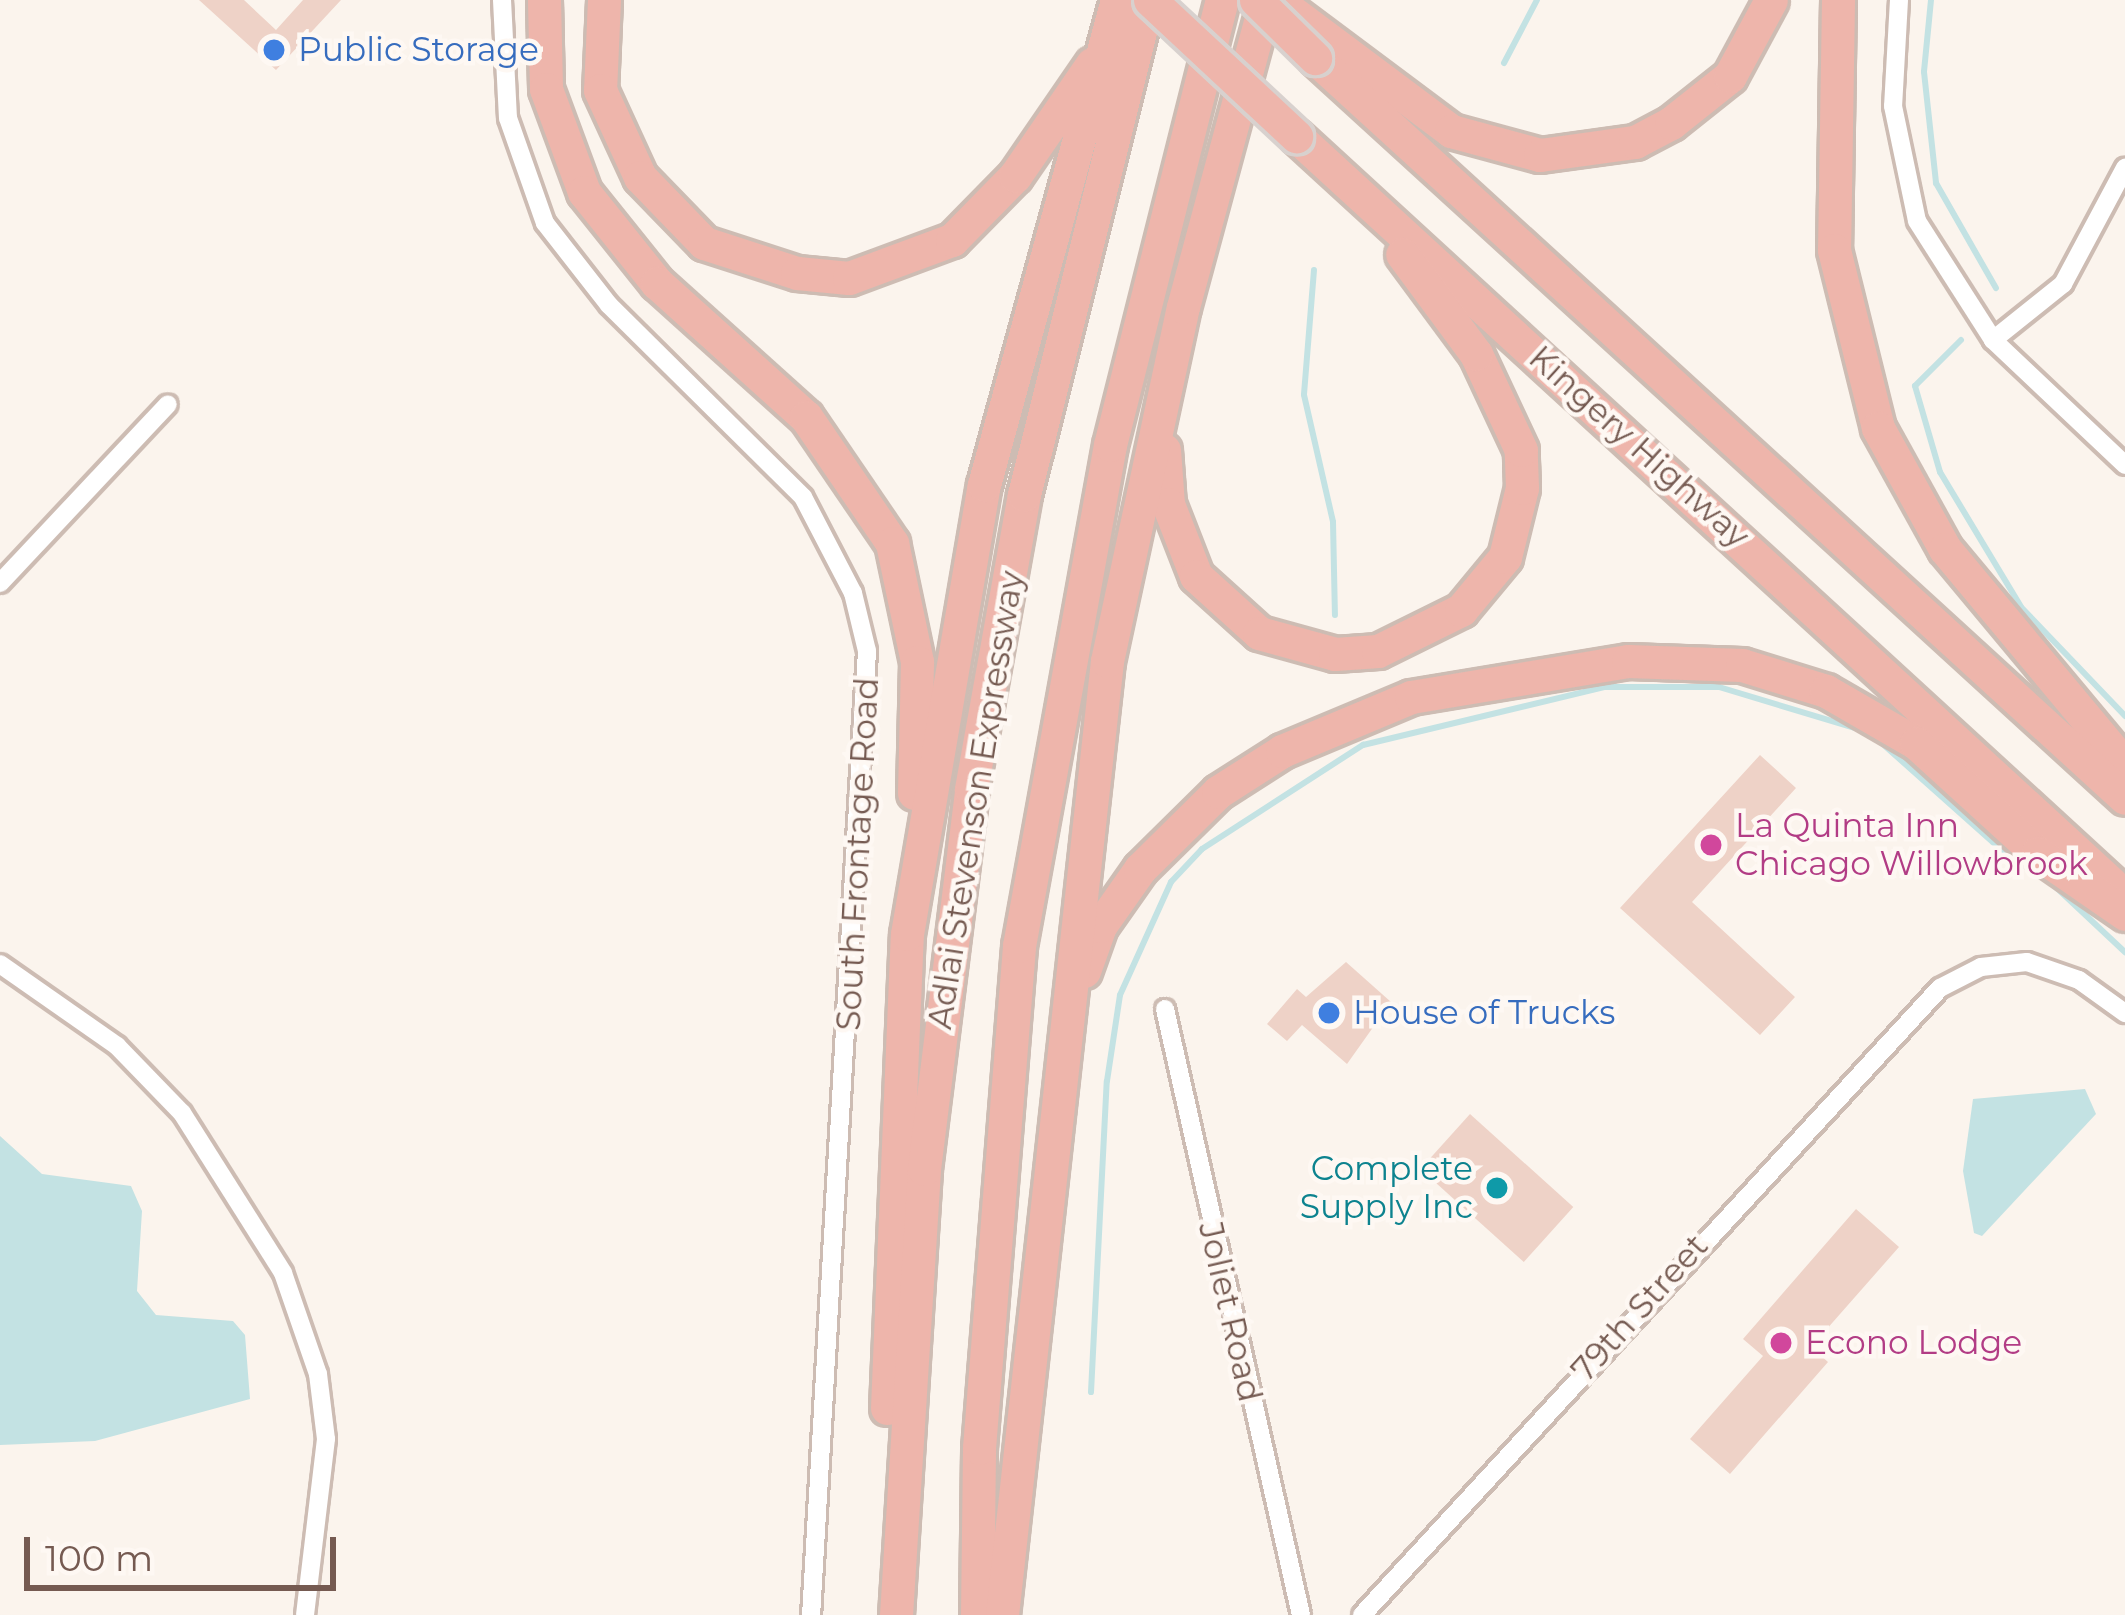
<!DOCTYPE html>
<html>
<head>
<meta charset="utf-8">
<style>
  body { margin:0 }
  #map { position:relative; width:2125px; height:1615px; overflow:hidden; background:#fbf4ed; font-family:Montserrat,sans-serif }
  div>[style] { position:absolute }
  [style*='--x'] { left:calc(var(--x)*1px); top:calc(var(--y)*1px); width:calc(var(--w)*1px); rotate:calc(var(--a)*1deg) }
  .water>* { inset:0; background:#c3e2e3 }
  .stream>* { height:6px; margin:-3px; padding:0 3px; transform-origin:3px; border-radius:3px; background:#c3e2e3 }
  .building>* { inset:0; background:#eed2c7; transform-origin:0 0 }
  .roads { filter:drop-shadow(3px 0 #cdbcb3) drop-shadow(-3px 0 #cdbcb3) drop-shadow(0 3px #cdbcb3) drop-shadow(0 -3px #cdbcb3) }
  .street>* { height:18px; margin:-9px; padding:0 9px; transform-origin:9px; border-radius:9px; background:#fff }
  .highway>* { height:33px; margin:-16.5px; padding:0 16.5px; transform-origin:16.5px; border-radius:16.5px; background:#eeb5ab }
  .bridges { filter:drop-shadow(3px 0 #d8d1ce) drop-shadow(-3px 0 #d8d1ce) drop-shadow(0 3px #d8d1ce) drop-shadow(0 -3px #d8d1ce) }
  .highway-bridge>* { height:33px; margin:-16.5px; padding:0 16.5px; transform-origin:16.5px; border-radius:16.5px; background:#eeb5ab }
  .dots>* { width:33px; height:33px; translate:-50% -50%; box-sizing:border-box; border:6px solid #fef8f3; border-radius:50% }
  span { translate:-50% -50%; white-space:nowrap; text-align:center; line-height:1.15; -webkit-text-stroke:9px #fef8f3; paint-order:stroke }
  .shop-label { font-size:33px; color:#366cbe }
  .left { translate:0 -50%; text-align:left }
  .street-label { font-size:33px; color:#755a51 }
  .hotel-label { font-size:33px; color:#b23c85 }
  .culture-label { font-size:33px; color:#0d838f }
  .right { translate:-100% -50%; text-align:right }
  .scale { position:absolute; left:24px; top:1537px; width:312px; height:54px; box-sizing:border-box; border:6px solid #755a51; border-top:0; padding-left:15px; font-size:36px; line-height:42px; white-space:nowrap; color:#755a51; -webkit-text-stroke:9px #fef8f3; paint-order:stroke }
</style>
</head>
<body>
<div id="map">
  <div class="water">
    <i style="clip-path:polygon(2085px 1089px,2096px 1114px,1982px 1236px,1974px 1233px,1963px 1171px,1973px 1099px)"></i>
    <i style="clip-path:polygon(0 1136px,42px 1174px,131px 1186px,142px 1211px,137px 1291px,156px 1315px,233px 1321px,245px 1335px,250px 1399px,95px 1441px,0 1445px)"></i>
  </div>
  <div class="stream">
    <i style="--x:1931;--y:0;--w:72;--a:95.6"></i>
    <i style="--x:1924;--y:72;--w:112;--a:83.8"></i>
    <i style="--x:1936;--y:183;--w:121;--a:60.3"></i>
    <i style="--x:1504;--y:63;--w:71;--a:-62.4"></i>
    <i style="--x:1314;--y:270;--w:125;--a:94.6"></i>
    <i style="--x:1304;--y:395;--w:130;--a:77.1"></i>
    <i style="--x:1333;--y:522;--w:93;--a:88.8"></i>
    <i style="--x:1961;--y:340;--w:65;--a:135"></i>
    <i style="--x:1915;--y:386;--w:90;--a:73.8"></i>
    <i style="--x:1940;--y:472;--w:157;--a:59"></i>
    <i style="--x:2021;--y:607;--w:151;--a:46.3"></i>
    <i style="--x:1876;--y:738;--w:186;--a:41.7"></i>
    <i style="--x:2015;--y:862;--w:16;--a:11"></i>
    <i style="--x:2045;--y:877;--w:110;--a:43.2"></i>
    <i style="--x:1091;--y:1392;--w:311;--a:-87.1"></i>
    <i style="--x:1107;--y:1081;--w:87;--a:-81.4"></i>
    <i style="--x:1120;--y:995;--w:124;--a:-65.7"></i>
    <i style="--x:1171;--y:882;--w:45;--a:-46.8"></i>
    <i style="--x:1202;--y:849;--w:192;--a:-32.9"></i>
    <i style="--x:1363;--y:745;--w:248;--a:-13.5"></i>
    <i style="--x:1604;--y:687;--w:115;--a:0"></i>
    <i style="--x:1719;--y:687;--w:152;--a:16.8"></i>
  </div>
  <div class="building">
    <i style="clip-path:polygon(199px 0,244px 0,276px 30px,303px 0,341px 0,276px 70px)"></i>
    <i style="clip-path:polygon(1760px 755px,1796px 788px,1692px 902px,1795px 997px,1760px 1035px,1620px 908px)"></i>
    <i style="clip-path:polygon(1346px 962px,1391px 1002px,1347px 1064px,1302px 1025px,1287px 1041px,1267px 1024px,1297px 989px,1306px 997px)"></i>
    <i style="left:1470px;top:1114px;width:139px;height:74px;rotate:42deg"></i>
    <i style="clip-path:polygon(1856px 1209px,1899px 1247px,1811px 1347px,1828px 1362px,1730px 1474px,1690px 1439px,1763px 1356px,1743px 1339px)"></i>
  </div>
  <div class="roads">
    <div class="street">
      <i style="--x:502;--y:0;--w:118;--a:87.1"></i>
      <i style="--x:508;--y:118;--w:111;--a:70.6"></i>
      <i style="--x:545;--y:223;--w:104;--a:52"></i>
      <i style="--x:609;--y:305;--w:273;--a:44.7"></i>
      <i style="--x:803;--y:497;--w:108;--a:62.5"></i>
      <i style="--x:853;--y:593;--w:60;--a:76.4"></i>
      <i style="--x:867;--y:651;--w:966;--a:93.32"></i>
      <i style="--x:1899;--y:0;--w:106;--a:93.2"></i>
      <i style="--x:1893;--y:106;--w:117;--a:78.2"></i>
      <i style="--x:1917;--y:221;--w:141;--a:57.4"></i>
      <i style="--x:1993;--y:340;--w:182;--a:43.4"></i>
      <i style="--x:1993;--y:340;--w:90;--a:-38.7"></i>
      <i style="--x:2063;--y:284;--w:132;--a:-61.9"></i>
      <i style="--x:0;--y:583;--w:245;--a:-46.8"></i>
      <i style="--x:0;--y:964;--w:143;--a:35"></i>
      <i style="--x:117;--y:1046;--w:93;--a:45.9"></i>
      <i style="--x:182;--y:1113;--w:189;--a:57.7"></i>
      <i style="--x:283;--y:1273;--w:107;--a:70.9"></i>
      <i style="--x:318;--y:1374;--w:65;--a:83"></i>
      <i style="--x:326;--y:1439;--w:177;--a:96.8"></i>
      <i style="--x:1165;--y:1009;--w:621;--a:77.35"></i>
      <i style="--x:1362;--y:1615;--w:853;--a:-47.33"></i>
      <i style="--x:1940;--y:988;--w:46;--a:-27.1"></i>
      <i style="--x:1981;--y:967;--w:46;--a:-6.2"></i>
      <i style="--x:2027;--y:962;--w:55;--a:19.1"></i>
      <i style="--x:2079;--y:980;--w:57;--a:35.7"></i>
    </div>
    <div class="highway">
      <i style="--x:544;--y:0;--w:89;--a:88.7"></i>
      <i style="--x:546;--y:89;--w:110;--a:69.7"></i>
      <i style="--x:584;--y:192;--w:117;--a:51.3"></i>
      <i style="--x:657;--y:283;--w:200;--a:42"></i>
      <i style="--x:806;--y:417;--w:153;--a:55.7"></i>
      <i style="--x:892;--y:543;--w:122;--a:78.1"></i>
      <i style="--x:917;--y:662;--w:131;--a:91.3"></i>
      <i style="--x:604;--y:0;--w:90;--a:92.5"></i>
      <i style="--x:600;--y:90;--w:96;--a:65.3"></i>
      <i style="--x:640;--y:177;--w:92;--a:45.9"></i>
      <i style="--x:704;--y:243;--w:98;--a:17.9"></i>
      <i style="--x:797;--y:273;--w:52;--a:5.5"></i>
      <i style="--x:849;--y:278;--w:110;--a:-20.3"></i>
      <i style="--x:952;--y:240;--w:90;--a:-45.5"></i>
      <i style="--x:1015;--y:176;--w:136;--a:-55.5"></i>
      <i style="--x:1276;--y:0;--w:219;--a:36.8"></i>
      <i style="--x:1451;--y:131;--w:92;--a:15.1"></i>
      <i style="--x:1540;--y:155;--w:96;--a:-7.8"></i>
      <i style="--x:1635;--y:142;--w:41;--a:-27.8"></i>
      <i style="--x:1671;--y:123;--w:75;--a:-38.5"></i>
      <i style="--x:1730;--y:76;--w:86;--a:-61.7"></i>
      <i style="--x:1838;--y:0;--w:250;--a:90.9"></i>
      <i style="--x:1834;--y:250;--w:183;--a:76.1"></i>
      <i style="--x:1878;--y:428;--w:138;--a:61"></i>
      <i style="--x:1945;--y:549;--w:281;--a:50.2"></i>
      <i style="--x:1315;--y:58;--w:1097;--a:42.41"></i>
      <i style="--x:1296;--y:136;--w:1106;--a:42.51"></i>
      <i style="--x:1164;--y:450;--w:54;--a:85.8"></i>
      <i style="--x:1168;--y:504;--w:77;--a:68.7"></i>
      <i style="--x:1196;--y:576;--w:85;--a:42.1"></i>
      <i style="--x:1259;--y:633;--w:79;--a:15.4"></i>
      <i style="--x:1335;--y:654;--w:43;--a:-4"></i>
      <i style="--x:1378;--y:651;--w:93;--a:-26.3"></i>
      <i style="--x:1461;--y:610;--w:69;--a:-50.3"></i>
      <i style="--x:1505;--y:557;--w:71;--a:-76.2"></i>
      <i style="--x:1522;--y:488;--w:38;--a:-92"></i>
      <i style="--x:1521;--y:450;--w:106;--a:-115.1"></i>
      <i style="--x:1476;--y:354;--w:124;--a:-126.5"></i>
      <i style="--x:1084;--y:971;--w:48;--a:-70.4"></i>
      <i style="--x:1100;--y:926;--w:70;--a:-54.9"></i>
      <i style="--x:1140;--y:869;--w:110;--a:-44.6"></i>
      <i style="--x:1218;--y:792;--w:76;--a:-32.6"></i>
      <i style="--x:1282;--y:751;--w:140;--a:-22.7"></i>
      <i style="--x:1411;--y:697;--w:220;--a:-9.4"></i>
      <i style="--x:1628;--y:661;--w:114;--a:2"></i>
      <i style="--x:1742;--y:665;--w:88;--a:17.2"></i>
      <i style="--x:1826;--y:691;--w:104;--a:30"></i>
      <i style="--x:1916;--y:743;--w:164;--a:42.3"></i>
      <i style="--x:2037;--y:853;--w:107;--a:34.7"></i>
      <i style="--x:887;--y:1408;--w:474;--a:-87.6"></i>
      <i style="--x:907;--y:934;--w:456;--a:-80.3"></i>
      <i style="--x:984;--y:485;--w:503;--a:-74.66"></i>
      <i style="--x:896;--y:1615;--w:447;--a:-86.4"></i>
      <i style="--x:924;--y:1169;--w:383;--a:-82.9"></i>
      <i style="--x:971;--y:789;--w:299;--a:-79.8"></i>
      <i style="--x:1024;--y:495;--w:510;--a:-75.94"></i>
      <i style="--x:977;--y:1615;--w:167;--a:-89.3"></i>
      <i style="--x:979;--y:1448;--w:504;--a:-85.44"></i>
      <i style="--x:1019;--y:946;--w:509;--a:-79.71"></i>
      <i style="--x:1110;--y:445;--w:459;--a:-75.9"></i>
      <i style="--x:1002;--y:1615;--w:960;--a:-83.72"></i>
      <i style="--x:1107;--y:661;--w:362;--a:-77.9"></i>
      <i style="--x:1183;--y:307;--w:318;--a:-74.9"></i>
    </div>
  </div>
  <div class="bridges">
    <div class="highway-bridge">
      <i style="--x:1150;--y:0;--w:200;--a:43"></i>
      <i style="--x:1256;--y:0;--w:83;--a:44.5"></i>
    </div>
  </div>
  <div class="dots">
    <i style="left:274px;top:50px;background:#3f7fe0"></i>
    <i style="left:1711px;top:845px;background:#d1479c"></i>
    <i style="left:1329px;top:1013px;background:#3f7fe0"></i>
    <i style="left:1497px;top:1188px;background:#0f9aa8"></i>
    <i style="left:1781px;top:1343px;background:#d1479c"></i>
  </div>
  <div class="shop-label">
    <span class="left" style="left:298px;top:50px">Public Storage</span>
    <span class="left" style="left:1353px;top:1013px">House of Trucks</span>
  </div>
  <div class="street-label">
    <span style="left:1639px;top:447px;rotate:42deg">Kingery Highway</span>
    <span style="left:976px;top:800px;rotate:-81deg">Adlai Stevenson Expressway</span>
    <span style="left:858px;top:854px;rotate:-87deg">South Frontage Road</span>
    <span style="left:1640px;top:1308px;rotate:-48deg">79th Street</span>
    <span style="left:1230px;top:1312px;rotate:77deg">Joliet Road</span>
  </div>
  <div class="hotel-label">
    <span class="left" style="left:1735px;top:845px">La Quinta Inn<br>Chicago Willowbrook</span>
    <span class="left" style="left:1805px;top:1343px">Econo Lodge</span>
  </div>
  <div class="culture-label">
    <span class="right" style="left:1473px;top:1188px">Complete<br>Supply Inc</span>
  </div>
  <div class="scale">100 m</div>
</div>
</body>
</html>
